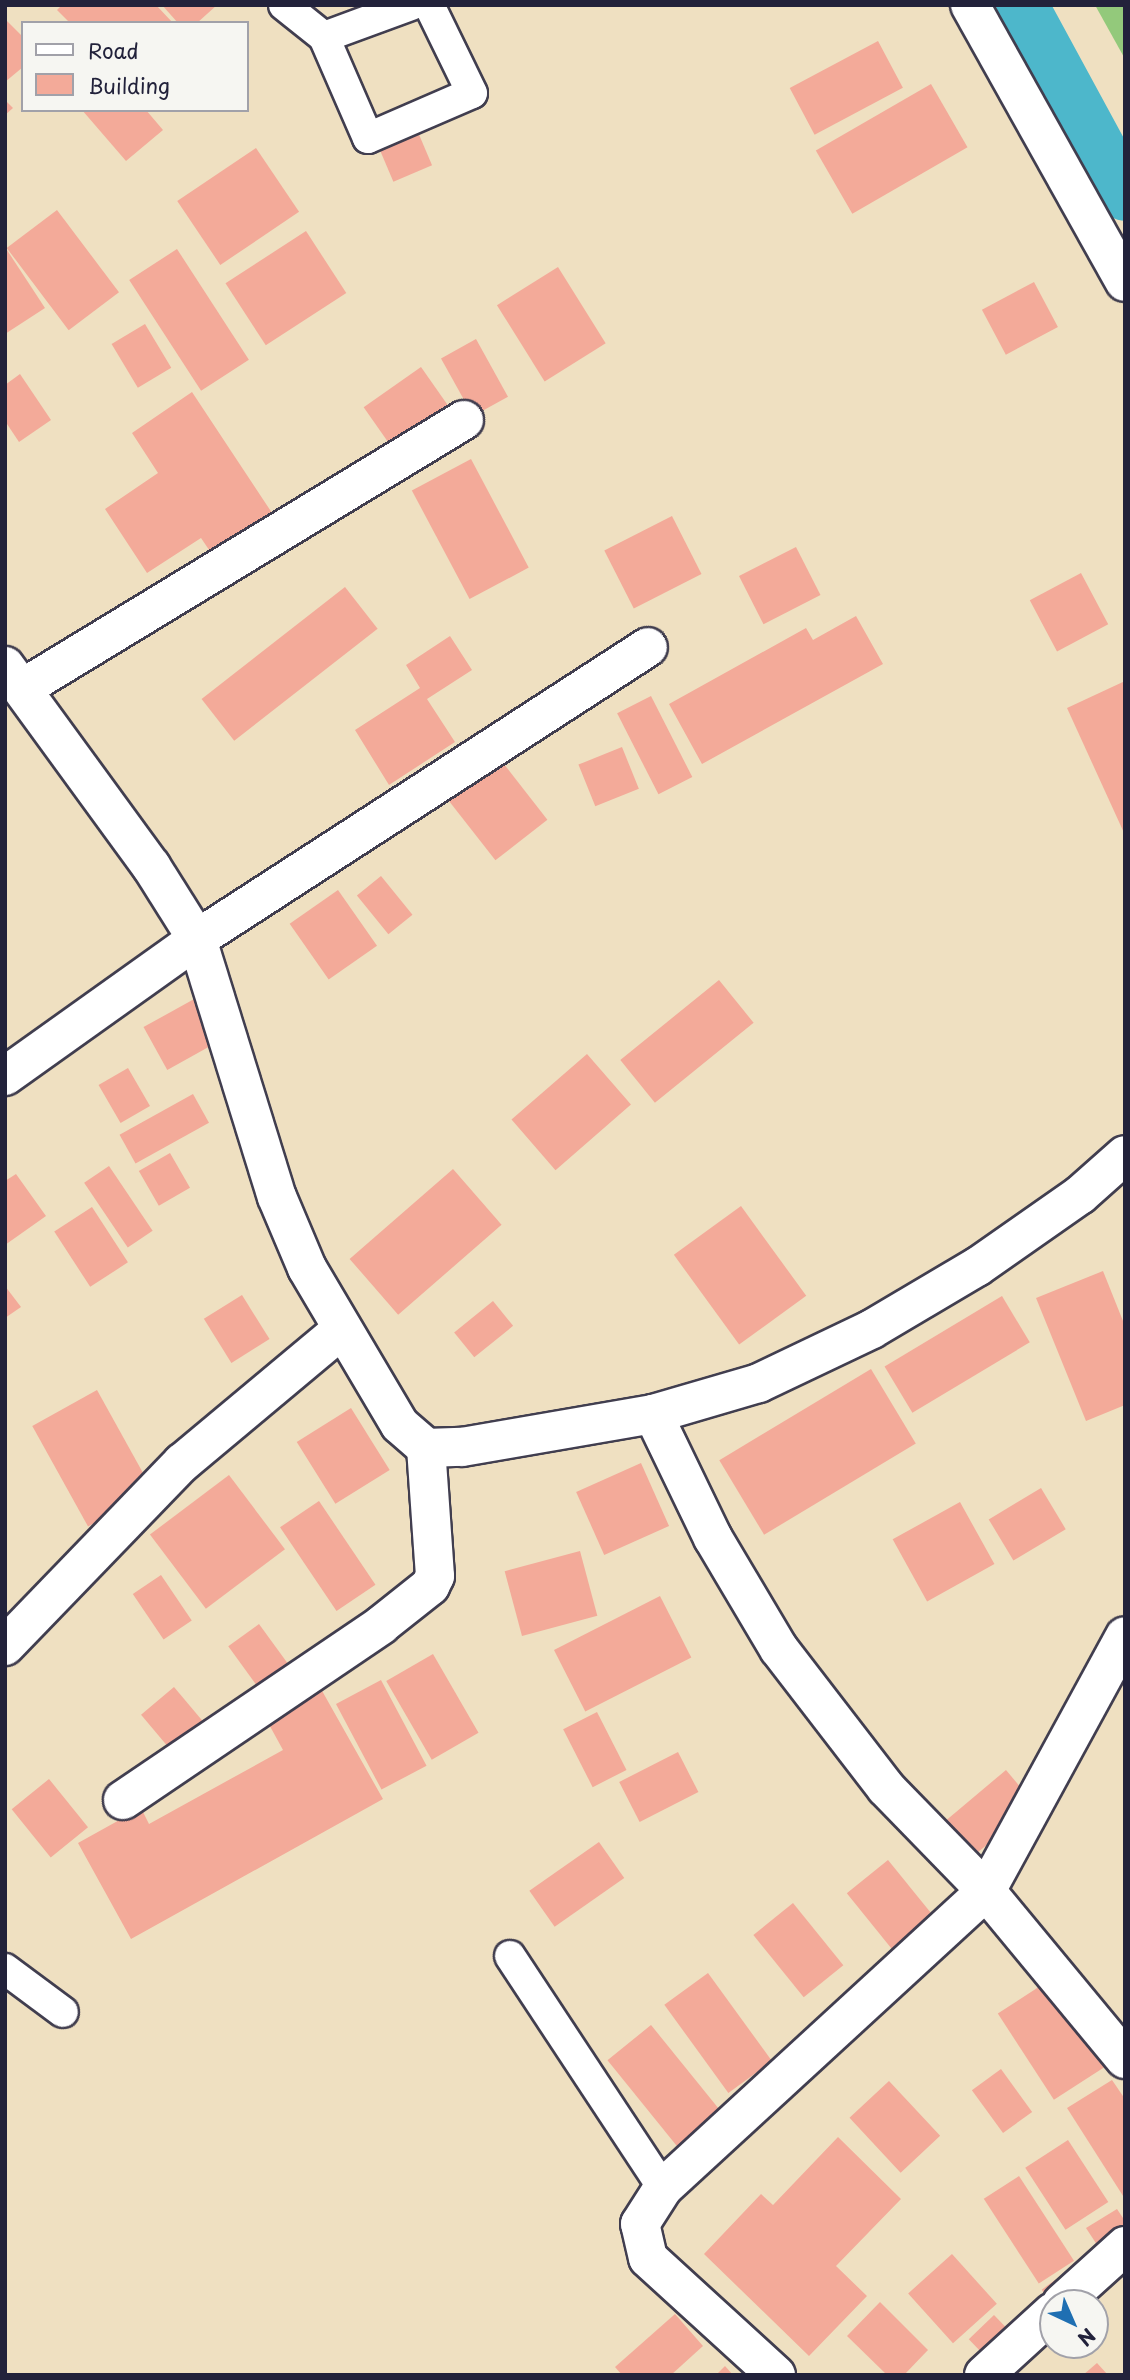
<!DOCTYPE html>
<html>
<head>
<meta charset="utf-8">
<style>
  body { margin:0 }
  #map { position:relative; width:1130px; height:2380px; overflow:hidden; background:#efe0c1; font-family:"Playpen Sans",sans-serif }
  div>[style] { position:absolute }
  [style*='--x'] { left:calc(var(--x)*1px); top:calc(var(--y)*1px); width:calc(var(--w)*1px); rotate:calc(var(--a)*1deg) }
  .green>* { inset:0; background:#93c97b }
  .canal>* { height:52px; margin:-26px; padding:0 26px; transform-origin:26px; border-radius:26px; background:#4db7cb }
  .building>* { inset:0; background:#f3aa99; transform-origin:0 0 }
  .roads { filter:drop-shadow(2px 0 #413e4f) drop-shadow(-2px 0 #413e4f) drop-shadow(0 2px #413e4f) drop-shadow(0 -2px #413e4f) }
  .lane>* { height:30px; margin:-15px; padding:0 15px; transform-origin:15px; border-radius:15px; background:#fff }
  .street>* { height:38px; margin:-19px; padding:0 19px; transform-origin:19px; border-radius:19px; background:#fff }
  span { translate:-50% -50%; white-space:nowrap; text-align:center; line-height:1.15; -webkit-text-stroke:5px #f6f6f2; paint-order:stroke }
  .frame { position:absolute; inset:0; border:7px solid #22223b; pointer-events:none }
  .legend { position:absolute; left:21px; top:21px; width:228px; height:91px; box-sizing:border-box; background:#f6f6f2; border:2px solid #a1a1a9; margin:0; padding:9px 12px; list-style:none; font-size:21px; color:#22223b }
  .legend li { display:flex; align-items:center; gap:14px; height:35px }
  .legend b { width:35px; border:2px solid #a1a1a9 }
  .north { position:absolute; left:1039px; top:2289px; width:70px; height:70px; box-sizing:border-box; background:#f6f6f2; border:2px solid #a1a1a9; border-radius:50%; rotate:136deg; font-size:19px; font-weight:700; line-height:28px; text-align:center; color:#22223b }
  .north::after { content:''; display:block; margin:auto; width:24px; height:32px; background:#1f6fb2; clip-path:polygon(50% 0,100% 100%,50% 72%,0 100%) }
</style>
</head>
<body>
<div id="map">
  <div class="green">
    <i style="clip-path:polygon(1095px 5px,1125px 5px,1125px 59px)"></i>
  </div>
  <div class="canal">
    <i style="--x:1022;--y:5;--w:216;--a:61.5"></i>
  </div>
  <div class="building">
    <i style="clip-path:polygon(62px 5px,156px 5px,173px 23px,70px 23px,57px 10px)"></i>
    <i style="clip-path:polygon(162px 5px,217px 5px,197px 23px,178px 23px)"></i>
    <i style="clip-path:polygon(7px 21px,23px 37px,23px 67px,5px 82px)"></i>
    <i style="left:878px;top:41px;width:53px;height:100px;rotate:62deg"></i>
    <i style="left:931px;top:84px;width:73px;height:133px;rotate:60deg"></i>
    <i style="clip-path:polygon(5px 100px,13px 108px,5px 115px)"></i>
    <i style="clip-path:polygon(82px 110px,146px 110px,163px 130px,126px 161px)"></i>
    <i style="left:409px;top:111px;width:59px;height:42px;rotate:67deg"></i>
    <i style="left:256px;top:148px;width:77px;height:95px;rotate:56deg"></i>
    <i style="left:57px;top:210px;width:103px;height:63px;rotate:53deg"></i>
    <i style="left:306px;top:231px;width:74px;height:96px;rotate:57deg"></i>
    <i style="clip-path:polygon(5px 247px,45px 308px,5px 334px)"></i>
    <i style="left:177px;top:249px;width:132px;height:57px;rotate:57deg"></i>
    <i style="left:558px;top:267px;width:90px;height:72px;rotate:58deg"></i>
    <i style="left:1034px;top:282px;width:51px;height:59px;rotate:62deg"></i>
    <i style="left:145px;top:324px;width:51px;height:39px;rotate:59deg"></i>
    <i style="left:476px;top:339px;width:66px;height:40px;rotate:61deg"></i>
    <i style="left:421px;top:367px;width:52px;height:70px;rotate:55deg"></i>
    <i style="clip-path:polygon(20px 374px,51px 420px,19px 442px,5px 421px,5px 385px)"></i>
    <i style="clip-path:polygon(192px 392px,280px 525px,220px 566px,201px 538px,147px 573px,105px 509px,158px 473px,132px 433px)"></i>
    <i style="left:471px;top:459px;width:123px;height:67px;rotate:62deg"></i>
    <i style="left:672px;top:516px;width:65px;height:76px;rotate:63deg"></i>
    <i style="left:796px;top:547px;width:54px;height:64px;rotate:63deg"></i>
    <i style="left:1081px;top:573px;width:58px;height:58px;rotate:62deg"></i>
    <i style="left:345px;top:587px;width:53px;height:182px;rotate:52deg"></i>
    <i style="clip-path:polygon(856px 616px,883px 664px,702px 764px,669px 704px,806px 628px,813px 640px)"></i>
    <i style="clip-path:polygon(450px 636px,472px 670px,427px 699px,455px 742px,389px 785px,355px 730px,420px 688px,406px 665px)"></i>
    <i style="clip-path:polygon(1125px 681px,1125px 835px,1067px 708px)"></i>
    <i style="left:651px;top:696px;width:91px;height:38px;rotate:63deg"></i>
    <i style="left:622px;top:747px;width:45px;height:47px;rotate:68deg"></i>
    <i style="left:500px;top:759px;width:77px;height:66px;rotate:52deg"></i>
    <i style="left:381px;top:876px;width:50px;height:31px;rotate:51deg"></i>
    <i style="left:338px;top:890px;width:68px;height:59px;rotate:55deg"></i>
    <i style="left:719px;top:980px;width:55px;height:127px;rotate:51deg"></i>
    <i style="left:196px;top:998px;width:49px;height:60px;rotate:61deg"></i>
    <i style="left:587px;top:1054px;width:67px;height:100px;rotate:49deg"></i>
    <i style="left:128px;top:1068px;width:44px;height:34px;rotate:60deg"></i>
    <i style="left:193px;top:1094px;width:33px;height:84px;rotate:61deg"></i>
    <i style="left:170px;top:1153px;width:40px;height:36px;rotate:60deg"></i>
    <i style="left:109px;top:1166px;width:78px;height:30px;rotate:56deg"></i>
    <i style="left:453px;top:1169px;width:74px;height:137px;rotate:49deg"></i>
    <i style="clip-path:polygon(16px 1174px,46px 1216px,5px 1245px,5px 1181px)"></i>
    <i style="left:741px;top:1206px;width:111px;height:83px;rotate:54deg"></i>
    <i style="left:92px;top:1207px;width:66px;height:45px;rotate:57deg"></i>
    <i style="clip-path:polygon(1103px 1271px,1125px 1326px,1125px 1405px,1086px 1421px,1036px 1298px)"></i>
    <i style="clip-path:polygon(5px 1286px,21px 1307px,5px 1318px)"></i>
    <i style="left:242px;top:1295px;width:52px;height:45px;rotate:58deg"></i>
    <i style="left:1002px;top:1296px;width:54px;height:137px;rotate:59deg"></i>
    <i style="left:493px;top:1301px;width:32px;height:50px;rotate:51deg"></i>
    <i style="left:871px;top:1369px;width:87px;height:177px;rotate:59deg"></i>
    <i style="left:97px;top:1390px;width:115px;height:74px;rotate:61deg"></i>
    <i style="left:351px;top:1408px;width:73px;height:64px;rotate:58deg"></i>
    <i style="left:641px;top:1463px;width:69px;height:71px;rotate:66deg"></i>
    <i style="left:229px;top:1475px;width:93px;height:99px;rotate:53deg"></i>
    <i style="left:1041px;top:1488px;width:48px;height:61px;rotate:59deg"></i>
    <i style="left:319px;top:1501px;width:101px;height:47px;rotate:56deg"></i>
    <i style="left:960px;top:1502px;width:71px;height:77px;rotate:61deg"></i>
    <i style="left:580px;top:1551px;width:67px;height:78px;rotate:75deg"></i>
    <i style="left:161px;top:1575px;width:55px;height:34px;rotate:56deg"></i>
    <i style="left:660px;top:1596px;width:69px;height:119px;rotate:63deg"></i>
    <i style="left:259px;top:1624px;width:57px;height:38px;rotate:54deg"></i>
    <i style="left:433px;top:1654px;width:91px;height:54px;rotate:60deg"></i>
    <i style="left:381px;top:1680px;width:97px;height:51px;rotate:62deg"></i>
    <i style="left:174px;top:1687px;width:54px;height:43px;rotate:50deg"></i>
    <i style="clip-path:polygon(321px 1689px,383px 1799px,131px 1939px,78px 1843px,141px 1808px,149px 1824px,283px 1750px,266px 1719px)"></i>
    <i style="left:597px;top:1712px;width:65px;height:38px;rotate:63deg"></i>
    <i style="left:678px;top:1752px;width:45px;height:66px;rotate:63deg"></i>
    <i style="left:1006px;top:1770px;width:45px;height:85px;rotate:50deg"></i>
    <i style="left:49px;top:1779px;width:62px;height:48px;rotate:51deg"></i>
    <i style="left:599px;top:1842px;width:44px;height:85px;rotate:55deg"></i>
    <i style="left:888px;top:1860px;width:78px;height:53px;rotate:51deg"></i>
    <i style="left:793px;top:1903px;width:80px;height:51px;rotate:51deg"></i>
    <i style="left:708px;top:1973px;width:109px;height:54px;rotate:54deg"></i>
    <i style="left:1054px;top:1977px;width:103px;height:67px;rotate:57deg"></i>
    <i style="left:651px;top:2025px;width:117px;height:56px;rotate:51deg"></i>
    <i style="left:1001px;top:2069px;width:53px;height:36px;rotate:54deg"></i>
    <i style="clip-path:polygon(1112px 2080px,1125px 2099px,1125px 2199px,1067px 2108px)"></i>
    <i style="left:889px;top:2081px;width:75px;height:54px;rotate:47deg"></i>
    <i style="clip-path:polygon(838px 2137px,901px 2199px,836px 2266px,867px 2296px,809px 2356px,704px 2254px,761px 2194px,773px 2205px)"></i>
    <i style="left:1068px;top:2140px;width:74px;height:51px;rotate:57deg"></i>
    <i style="left:1019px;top:2176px;width:101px;height:42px;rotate:57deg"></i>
    <i style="clip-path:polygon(1117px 2209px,1125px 2221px,1125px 2240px,1103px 2254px,1086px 2228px)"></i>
    <i style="left:952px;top:2254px;width:67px;height:59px;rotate:48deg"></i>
    <i style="left:1066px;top:2272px;width:19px;height:30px;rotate:54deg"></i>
    <i style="clip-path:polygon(880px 2302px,928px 2350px,904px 2375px,887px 2375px,847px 2336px)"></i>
    <i style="clip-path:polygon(675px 2314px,703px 2346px,671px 2375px,622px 2375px,615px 2367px)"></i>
    <i style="left:994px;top:2315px;width:28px;height:35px;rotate:46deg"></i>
    <i style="clip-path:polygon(1097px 2363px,1108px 2375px,1083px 2375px)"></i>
    <i style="clip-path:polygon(725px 2366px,733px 2375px,716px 2375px)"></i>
  </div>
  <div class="roads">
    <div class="lane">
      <i style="--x:284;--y:5;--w:51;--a:38.7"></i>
      <i style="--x:324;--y:37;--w:110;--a:66.5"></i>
      <i style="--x:368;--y:138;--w:113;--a:-23.4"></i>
      <i style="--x:472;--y:93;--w:98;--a:-116"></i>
      <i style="--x:324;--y:37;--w:93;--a:-20.2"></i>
      <i style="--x:510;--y:1956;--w:278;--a:56.6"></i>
      <i style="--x:5;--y:1969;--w:72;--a:36.6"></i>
    </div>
    <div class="street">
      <i style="--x:970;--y:5;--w:317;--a:60.8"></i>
      <i style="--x:5;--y:666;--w:248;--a:53.9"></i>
      <i style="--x:151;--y:866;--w:86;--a:57.8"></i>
      <i style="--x:197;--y:939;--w:270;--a:72.8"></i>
      <i style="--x:277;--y:1197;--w:77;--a:67.1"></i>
      <i style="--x:307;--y:1268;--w:182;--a:59.4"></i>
      <i style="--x:400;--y:1425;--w:35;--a:41"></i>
      <i style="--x:426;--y:1448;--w:36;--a:-2"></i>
      <i style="--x:462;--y:1447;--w:194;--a:-9.8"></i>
      <i style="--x:653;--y:1414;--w:138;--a:64.2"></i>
      <i style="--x:713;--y:1538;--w:129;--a:59.3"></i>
      <i style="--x:779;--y:1649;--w:175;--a:52.4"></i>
      <i style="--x:886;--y:1788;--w:144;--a:45.8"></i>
      <i style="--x:986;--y:1891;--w:218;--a:50.4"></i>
      <i style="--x:23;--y:688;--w:516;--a:-31.29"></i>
      <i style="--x:5;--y:1076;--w:236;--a:-35.5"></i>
      <i style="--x:197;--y:939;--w:537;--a:-32.92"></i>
      <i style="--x:653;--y:1414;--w:110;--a:-16.3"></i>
      <i style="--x:759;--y:1383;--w:125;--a:-25.5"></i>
      <i style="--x:872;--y:1329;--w:122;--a:-30.6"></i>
      <i style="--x:977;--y:1267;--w:126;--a:-35"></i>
      <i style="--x:1080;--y:1195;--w:60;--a:-41.6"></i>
      <i style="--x:5;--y:1646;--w:255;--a:-46"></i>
      <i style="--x:182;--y:1463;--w:207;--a:-39.9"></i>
      <i style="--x:123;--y:1800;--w:312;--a:-34.1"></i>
      <i style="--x:381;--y:1625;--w:63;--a:-38.5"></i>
      <i style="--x:430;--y:1586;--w:11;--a:-63"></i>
      <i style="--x:435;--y:1576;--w:128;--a:-94"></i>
      <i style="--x:1062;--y:2303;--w:85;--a:-42.1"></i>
      <i style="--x:776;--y:2375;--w:173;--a:-137.6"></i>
      <i style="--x:648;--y:2258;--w:35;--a:-103"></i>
      <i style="--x:640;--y:2224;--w:43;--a:-57.4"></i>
      <i style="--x:663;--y:2188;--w:439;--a:-42.6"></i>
      <i style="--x:986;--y:1891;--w:290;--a:-61.4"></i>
      <i style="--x:984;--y:2375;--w:93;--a:-42.4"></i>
    </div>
  </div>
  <div class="frame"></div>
  <ul class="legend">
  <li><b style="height:9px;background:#fff"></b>Road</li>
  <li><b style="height:19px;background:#f3aa99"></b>Building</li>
  </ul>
  <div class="north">N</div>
</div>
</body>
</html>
